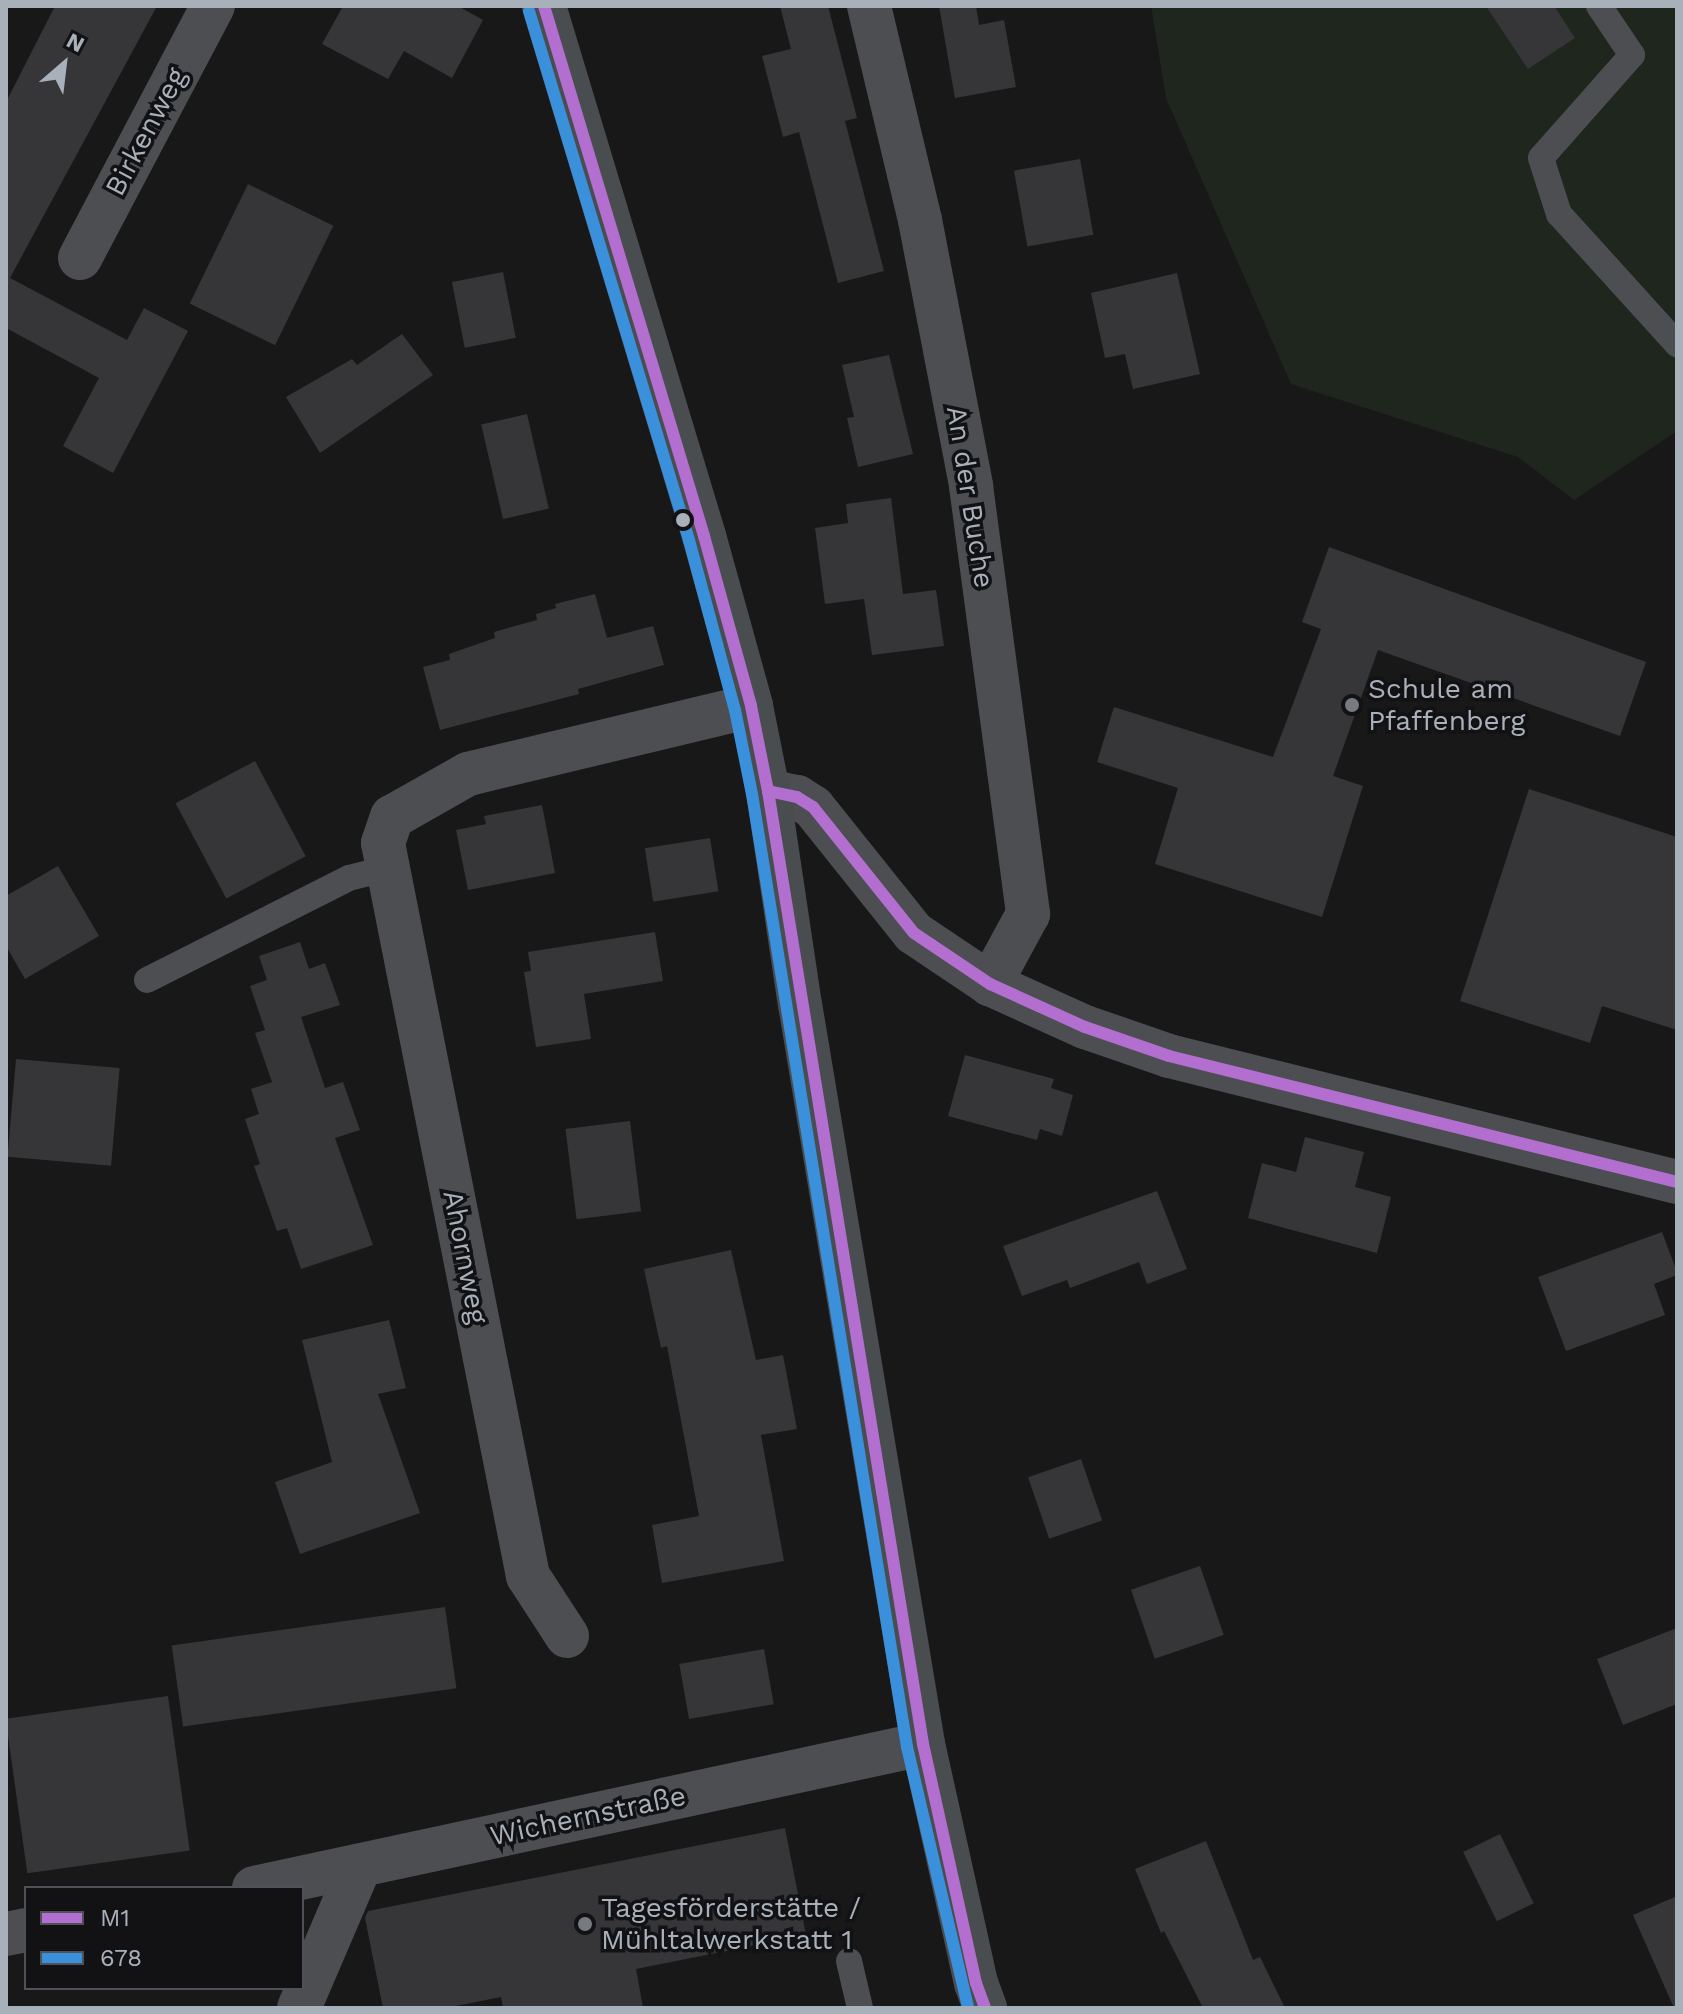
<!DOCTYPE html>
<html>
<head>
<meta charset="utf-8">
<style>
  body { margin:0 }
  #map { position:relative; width:1683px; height:2014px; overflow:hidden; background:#181819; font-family:"Work Sans",sans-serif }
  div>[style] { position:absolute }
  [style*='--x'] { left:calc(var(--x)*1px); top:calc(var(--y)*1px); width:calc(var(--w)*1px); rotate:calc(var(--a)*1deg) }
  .green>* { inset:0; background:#1e261e }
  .building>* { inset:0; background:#363638; transform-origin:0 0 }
  .lane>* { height:26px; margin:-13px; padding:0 13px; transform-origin:13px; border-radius:13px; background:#4c4e52 }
  .street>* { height:44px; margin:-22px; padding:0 22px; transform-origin:22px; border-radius:22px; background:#4c4e52 }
  .secondary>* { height:44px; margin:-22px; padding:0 22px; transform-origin:22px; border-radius:22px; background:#4a4d50 }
  .bus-1>* { height:12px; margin:-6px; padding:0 6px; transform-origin:6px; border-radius:6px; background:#b36fd0 }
  .bus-2>* { height:12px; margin:-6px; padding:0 6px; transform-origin:6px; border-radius:6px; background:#3a90db }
  .dots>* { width:22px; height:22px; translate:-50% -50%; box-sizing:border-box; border:4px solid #121215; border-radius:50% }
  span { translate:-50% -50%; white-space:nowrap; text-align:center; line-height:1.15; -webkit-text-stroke:7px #121215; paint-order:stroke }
  .street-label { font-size:28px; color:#a8b0ba }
  .poi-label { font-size:28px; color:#a8b0ba }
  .left { translate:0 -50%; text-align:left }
  .frame { position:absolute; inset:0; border:8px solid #a8b0ba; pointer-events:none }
  .legend { position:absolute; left:24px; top:1886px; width:280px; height:104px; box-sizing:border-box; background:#121215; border:2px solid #4e5157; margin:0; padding:10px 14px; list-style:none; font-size:24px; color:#a8b0ba }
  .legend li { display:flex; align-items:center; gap:16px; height:40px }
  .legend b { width:40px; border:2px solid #4e5157 }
  .north { position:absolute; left:24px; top:24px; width:80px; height:80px; -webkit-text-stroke:6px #121215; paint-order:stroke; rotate:28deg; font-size:22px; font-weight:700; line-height:32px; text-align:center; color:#a8b0ba }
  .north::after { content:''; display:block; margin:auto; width:28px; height:36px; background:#a8b0ba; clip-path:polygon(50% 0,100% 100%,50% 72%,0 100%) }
</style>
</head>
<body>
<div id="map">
  <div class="green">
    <i style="clip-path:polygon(1151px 6px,1677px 6px,1677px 431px,1574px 500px,1518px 457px,1291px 384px,1166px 98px)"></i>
  </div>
  <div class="building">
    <i style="clip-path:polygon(55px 6px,157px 6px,10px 278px,127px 340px,144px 308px,188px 331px,113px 473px,63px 446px,99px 378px,6px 328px,6px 102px)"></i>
    <i style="clip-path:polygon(343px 6px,458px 6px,483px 20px,452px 78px,404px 51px,388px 79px,322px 44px)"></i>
    <i style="clip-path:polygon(780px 6px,828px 6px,857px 118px,845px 121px,884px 271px,838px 283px,799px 132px,783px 137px,762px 56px,791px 49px)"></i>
    <i style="clip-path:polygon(939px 6px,976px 6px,979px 25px,1004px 20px,1016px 87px,955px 98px)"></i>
    <i style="clip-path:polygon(1486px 6px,1554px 6px,1575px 38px,1528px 69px)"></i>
    <i style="left:1080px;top:159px;width:77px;height:67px;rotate:80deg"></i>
    <i style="left:248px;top:184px;width:95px;height:133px;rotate:26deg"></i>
    <i style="left:503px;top:272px;width:67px;height:52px;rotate:79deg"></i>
    <i style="clip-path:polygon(1177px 273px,1200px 374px,1133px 389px,1125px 354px,1105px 358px,1091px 293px)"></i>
    <i style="clip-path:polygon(402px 334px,433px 375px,320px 453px,286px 397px,352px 359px,357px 365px)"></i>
    <i style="clip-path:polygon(889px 355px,913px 454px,858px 467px,847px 418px,854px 417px,842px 365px)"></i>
    <i style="left:527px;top:414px;width:97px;height:47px;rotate:77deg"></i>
    <i style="clip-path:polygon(891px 498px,903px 594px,936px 590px,944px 646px,872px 655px,864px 599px,825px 604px,815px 528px,848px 523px,846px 504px)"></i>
    <i style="clip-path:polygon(1329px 547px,1646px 662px,1620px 736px,1378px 650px,1333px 776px,1363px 786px,1322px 917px,1155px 864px,1178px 788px,1097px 762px,1114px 707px,1273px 757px,1321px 629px,1302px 622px)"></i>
    <i style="clip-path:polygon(595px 594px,607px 638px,653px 626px,664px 665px,578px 689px,579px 694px,440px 730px,423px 667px,450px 660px,449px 654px,495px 638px,494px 632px,537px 620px,536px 614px,556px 608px,555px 604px)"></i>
    <i style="left:255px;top:761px;width:108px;height:90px;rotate:62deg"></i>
    <i style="clip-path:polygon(1529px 789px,1677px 837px,1677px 1030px,1602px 1006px,1590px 1043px,1460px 1001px)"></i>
    <i style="clip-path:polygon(542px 805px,555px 873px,468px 890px,456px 830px,486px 824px,484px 816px)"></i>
    <i style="left:710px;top:838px;width:54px;height:66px;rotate:81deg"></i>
    <i style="clip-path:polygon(58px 866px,99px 936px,25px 979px,6px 946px,6px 896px)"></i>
    <i style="clip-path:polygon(655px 932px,663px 981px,584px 994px,591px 1039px,536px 1047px,524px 972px,531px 971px,528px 952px)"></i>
    <i style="clip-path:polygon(300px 942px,309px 969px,325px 963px,340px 1005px,301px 1017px,325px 1088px,343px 1082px,360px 1130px,335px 1138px,373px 1245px,301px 1269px,287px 1228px,277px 1231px,254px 1166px,260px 1164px,245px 1119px,259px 1114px,251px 1089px,272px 1082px,255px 1033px,265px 1030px,250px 986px,267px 980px,259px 956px)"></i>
    <i style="clip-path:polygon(965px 1055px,1054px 1079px,1051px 1088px,1073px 1095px,1062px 1136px,1040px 1129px,1037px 1140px,948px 1116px)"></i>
    <i style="left:16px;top:1059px;width:104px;height:98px;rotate:5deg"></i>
    <i style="left:630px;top:1121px;width:91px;height:65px;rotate:83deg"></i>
    <i style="clip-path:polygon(1305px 1137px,1364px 1152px,1355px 1187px,1391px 1197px,1377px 1253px,1248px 1218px,1262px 1163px,1296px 1172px)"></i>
    <i style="clip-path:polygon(1157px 1191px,1187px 1269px,1147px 1284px,1139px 1262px,1070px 1288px,1067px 1280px,1022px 1296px,1003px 1246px)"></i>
    <i style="clip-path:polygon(1662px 1232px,1677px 1272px,1677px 1275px,1654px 1284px,1665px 1315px,1566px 1351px,1538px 1277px)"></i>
    <i style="clip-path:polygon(731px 1250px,756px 1360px,783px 1355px,797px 1429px,761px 1435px,784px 1561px,662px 1583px,652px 1525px,699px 1516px,667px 1346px,661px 1348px,644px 1269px)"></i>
    <i style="clip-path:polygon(389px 1320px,406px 1388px,378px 1394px,420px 1513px,300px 1554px,275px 1482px,332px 1462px,302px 1340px)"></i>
    <i style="left:1081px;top:1459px;width:65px;height:56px;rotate:71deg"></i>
    <i style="left:1200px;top:1566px;width:73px;height:73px;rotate:71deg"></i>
    <i style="left:445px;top:1607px;width:82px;height:276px;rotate:82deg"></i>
    <i style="clip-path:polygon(1677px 1628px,1677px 1704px,1623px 1725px,1597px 1659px)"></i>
    <i style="left:764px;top:1649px;width:56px;height:86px;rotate:80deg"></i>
    <i style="left:168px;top:1696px;width:156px;height:164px;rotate:82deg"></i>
    <i style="clip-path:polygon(785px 1828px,806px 1935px,636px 1969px,643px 2008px,503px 2008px,501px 1997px,446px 2008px,383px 2008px,365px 1918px,368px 1911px)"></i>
    <i style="left:1500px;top:1834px;width:77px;height:41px;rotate:64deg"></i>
    <i style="clip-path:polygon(1206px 1841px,1253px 1960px,1260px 1957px,1285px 2008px,1203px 2008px,1164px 1931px,1161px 1933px,1135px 1869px)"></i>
    <i style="clip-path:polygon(1677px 1896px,1677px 2008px,1674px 2008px,1633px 1915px)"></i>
  </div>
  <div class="lane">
    <i style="--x:1599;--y:6;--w:59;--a:56"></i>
    <i style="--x:1632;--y:55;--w:137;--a:131.5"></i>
    <i style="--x:1541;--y:158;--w:59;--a:72.2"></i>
    <i style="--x:1559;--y:214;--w:176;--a:47.8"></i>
    <i style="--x:147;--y:980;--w:226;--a:-26.8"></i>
    <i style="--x:349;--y:878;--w:40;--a:-14.4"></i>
    <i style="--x:849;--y:1961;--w:48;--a:76.8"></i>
  </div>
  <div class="street">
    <i style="--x:869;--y:6;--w:220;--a:76.6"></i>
    <i style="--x:920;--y:220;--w:271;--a:79.1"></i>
    <i style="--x:971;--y:486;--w:432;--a:82.4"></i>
    <i style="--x:1028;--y:914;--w:80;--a:118.5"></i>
    <i style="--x:80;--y:258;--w:285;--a:-62.2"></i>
    <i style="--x:768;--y:791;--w:30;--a:12"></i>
    <i style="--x:797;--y:797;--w:19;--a:32"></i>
    <i style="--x:813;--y:807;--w:161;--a:51.3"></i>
    <i style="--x:914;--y:933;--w:92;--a:33.9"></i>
    <i style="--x:990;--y:984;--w:104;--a:24.4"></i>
    <i style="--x:1085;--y:1027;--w:89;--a:19"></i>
    <i style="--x:1169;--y:1056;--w:523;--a:13.93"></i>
    <i style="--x:567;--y:1636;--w:72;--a:-123"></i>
    <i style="--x:528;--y:1576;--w:747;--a:-101.19"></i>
    <i style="--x:383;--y:843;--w:28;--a:-71"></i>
    <i style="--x:392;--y:817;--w:87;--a:-29.5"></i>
    <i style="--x:468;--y:774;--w:291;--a:-13.5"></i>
    <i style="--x:254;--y:1888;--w:684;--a:-12.15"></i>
    <i style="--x:6;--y:1934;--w:20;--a:-11"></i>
    <i style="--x:299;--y:2008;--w:155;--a:-66.8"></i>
  </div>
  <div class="secondary">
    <i style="--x:544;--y:6;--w:554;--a:73.2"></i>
    <i style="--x:704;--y:536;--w:176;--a:74.5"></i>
    <i style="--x:751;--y:706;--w:87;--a:78.7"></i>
    <i style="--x:768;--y:791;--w:215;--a:81.5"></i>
    <i style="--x:800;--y:1004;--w:750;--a:80.56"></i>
    <i style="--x:923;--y:1744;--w:245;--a:77.5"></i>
    <i style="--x:976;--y:1983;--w:27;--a:70"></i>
  </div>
  <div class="bus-1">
    <i style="--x:544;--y:6;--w:554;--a:73.2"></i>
    <i style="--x:704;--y:536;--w:176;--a:74.5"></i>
    <i style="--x:751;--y:706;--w:87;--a:78.7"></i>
    <i style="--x:768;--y:791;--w:966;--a:80.76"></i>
    <i style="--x:923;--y:1744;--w:245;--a:77.5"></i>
    <i style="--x:976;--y:1983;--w:27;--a:70"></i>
    <i style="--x:768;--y:791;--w:30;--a:12"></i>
    <i style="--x:797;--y:797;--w:19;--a:32"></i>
    <i style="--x:813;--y:807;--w:161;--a:51.3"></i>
    <i style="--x:914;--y:933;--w:92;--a:33.9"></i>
    <i style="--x:990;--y:984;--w:104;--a:24.4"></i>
    <i style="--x:1085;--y:1027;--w:89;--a:19"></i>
    <i style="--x:1169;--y:1056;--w:523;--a:13.93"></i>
  </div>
  <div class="bus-2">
    <i style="--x:529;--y:11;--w:553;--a:73.17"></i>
    <i style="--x:689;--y:540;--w:176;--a:74.9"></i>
    <i style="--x:735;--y:710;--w:86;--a:78.6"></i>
    <i style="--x:752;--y:794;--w:966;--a:80.76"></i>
    <i style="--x:907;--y:1747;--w:268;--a:76.8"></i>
  </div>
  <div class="dots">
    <i style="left:683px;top:520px;background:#a8b0ba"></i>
    <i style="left:1352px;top:705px;background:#767b82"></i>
    <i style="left:585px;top:1924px;background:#767b82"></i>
  </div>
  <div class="street-label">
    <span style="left:146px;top:132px;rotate:-62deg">Birkenweg</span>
    <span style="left:970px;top:497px;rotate:81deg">An der Buche</span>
    <span style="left:465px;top:1257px;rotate:79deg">Ahornweg</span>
    <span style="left:588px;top:1816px;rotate:-12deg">Wichernstraße</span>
  </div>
  <div class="poi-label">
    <span class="left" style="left:1368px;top:705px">Schule am<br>Pfaffenberg</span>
    <span class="left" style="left:601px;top:1924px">Tagesförderstätte /<br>Mühltalwerkstatt 1</span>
  </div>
  <div class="frame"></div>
  <ul class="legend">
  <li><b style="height:10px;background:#b36fd0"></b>M1</li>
  <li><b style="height:10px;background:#3a90db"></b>678</li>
  </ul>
  <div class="north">N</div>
</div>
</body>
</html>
